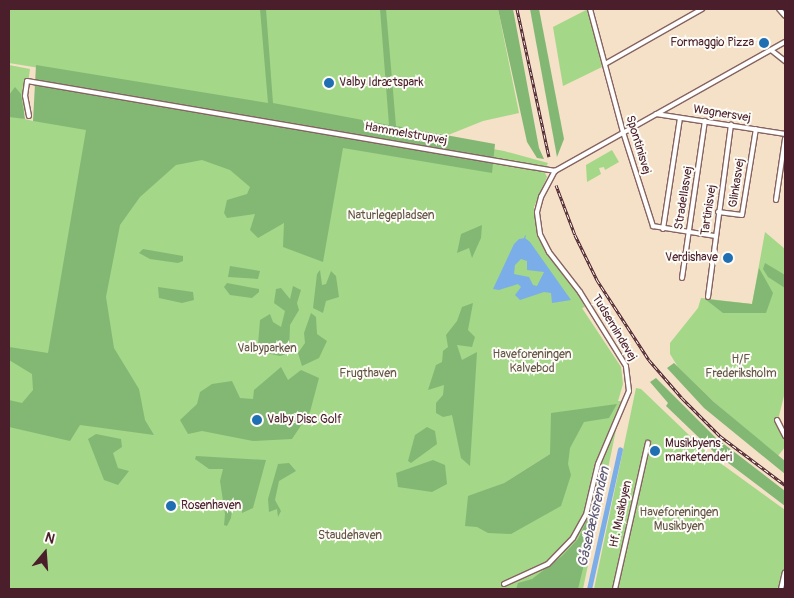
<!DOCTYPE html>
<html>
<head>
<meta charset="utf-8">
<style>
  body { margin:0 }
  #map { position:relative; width:794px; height:598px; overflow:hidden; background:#f4e1c7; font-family:Pangolin,sans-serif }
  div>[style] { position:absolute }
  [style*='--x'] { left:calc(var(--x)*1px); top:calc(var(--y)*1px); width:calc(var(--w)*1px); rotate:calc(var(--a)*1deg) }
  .green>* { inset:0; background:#a4d787 }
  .forest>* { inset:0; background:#83b874 }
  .water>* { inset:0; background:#7baee8 }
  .stream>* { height:1px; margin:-0.5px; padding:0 0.5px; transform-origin:0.5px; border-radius:0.5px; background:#7baee8 }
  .canal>* { height:5px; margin:-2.5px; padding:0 2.5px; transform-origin:2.5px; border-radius:2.5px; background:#7baee8 }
  .roads { filter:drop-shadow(1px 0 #866362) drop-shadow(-1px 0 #866362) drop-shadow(0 1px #866362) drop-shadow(0 -1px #866362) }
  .minor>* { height:4px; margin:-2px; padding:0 2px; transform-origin:2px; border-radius:2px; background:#fff }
  .rail>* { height:3px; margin-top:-1.5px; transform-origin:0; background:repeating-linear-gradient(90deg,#fdfcf7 0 4px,#4a1f2b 0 8px); box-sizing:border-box; border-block:1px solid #4a1f2b }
  .dots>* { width:14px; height:14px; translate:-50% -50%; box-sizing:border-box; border:2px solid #fdfcf7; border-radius:50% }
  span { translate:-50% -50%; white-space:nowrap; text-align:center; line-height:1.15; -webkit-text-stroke:4px #fdfcf7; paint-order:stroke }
  .poi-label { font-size:12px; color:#4a1f2b }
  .right { translate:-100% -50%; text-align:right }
  .left { translate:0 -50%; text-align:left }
  .street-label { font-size:12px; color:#4a1f2b }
  .park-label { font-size:12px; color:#655647 }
  .water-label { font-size:14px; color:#5e5877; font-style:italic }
  .frame { position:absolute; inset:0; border:10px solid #4a1f2b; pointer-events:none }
  .north { position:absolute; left:20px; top:528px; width:50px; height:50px; -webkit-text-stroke:4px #fdfcf7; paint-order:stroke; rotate:18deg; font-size:14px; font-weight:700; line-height:20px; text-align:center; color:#4a1f2b }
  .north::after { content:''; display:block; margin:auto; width:18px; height:22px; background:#4a1f2b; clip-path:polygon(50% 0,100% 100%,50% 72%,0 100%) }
</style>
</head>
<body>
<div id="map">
  <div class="green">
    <i style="clip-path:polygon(9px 9px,498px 9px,519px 113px,483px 121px,448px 135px,9px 63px)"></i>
    <i style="clip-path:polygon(588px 9px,602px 67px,563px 86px,553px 27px)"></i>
    <i style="clip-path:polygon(evenodd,9px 65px,30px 69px,24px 115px,17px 117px,33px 121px,405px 133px,504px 151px,548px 163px,544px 171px,547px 177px,534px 207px,538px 238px,579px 296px,585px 307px,582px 308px,621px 367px,623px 384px,618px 401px,622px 401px,583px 589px,9px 589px,9px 65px,550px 454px,551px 456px,485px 498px,471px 496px,504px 483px,550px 454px)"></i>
    <i style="clip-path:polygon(612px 150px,619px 162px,605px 170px,604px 167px,599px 168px,601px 174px,587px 182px,586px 165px)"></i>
    <i style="clip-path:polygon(765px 232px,785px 249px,785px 392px,778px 420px,785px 429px,785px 447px,778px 456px,714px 402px,678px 367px,670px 354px,670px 343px,698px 308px,701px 298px,752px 304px)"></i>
    <i style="clip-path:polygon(636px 388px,641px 389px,712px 457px,785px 510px,785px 589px,594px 589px)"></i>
  </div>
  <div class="forest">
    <i style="clip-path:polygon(260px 9px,266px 9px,273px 103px,389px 125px,380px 9px,386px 9px,396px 126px,495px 144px,492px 173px,343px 148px,323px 262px,283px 247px,284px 223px,258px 238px,250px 230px,255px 214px,227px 218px,224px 213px,227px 200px,247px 194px,250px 187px,230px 170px,202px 160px,176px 165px,140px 197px,120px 225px,106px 297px,114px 348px,139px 389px,145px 420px,154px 435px,80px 425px,70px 441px,9px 427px,9px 400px,22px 403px,33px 390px,32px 374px,9px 360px,9px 347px,48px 353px,86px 130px,33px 121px,36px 65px,268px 103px)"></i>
    <i style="clip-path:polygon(498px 9px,513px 9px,539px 148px,544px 159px,537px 158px,527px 142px)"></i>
    <i style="clip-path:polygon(530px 9px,539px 9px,564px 139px,557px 157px)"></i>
    <i style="clip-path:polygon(15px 87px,21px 94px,25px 119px,9px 117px,9px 95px)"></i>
    <i style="clip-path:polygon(482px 225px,481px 238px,472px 258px,469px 248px,457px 253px,461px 234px)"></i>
    <i style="clip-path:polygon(143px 249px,183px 256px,183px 261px,178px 263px,150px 259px,139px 253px)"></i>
    <i style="clip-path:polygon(765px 263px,785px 275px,785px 288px,768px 277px,763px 269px)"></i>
    <i style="clip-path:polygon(230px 266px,260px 271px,258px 279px,228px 277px)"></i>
    <i style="clip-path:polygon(759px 268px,773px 293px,766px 313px,723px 313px,705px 299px,752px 304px)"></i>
    <i style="clip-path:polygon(320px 270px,322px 285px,326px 284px,331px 271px,336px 276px,339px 297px,326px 301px,323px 313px,313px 308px,317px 274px)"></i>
    <i style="clip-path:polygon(227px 283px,259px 289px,259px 292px,252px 298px,230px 295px,224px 287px)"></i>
    <i style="clip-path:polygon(293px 286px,301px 290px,297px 303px,299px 310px,290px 325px,289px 353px,280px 356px,266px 353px,258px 344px,260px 320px,270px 314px,273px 322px,281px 327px,285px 311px,274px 303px,276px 289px,281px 288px,290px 299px)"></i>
    <i style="clip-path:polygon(158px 287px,193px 292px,194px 300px,182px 303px,159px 298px)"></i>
    <i style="clip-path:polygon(473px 303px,468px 330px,475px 337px,472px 347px,457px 345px,462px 360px,477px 352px,470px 466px,461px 458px,452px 415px,443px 417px,436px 413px,436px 403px,443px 395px,444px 385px,428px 390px,436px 365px,442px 362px,443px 351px,448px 347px,446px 335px,457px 321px,462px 307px)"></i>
    <i style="clip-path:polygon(311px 313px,316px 317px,317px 334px,327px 341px,319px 358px,302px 366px,298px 353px,305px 343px,304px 333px)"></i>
    <i style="clip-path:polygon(674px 363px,714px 402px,785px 461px,785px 474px,704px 408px,667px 368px)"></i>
    <i style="clip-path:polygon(281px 367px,288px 380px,301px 370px,319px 378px,310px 412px,292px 439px,253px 441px,202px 431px,188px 434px,180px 420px,197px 404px,200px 392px,212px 384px,232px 381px,240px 398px,253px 399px,254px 390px)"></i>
    <i style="clip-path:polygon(656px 378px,716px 438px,785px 491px,785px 506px,715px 453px,666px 406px,668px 403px,650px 382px)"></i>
    <i style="clip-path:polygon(617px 404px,609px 418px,584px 422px,570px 448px,568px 464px,571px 475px,561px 506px,511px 534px,488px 533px,477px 527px,465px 526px,468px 496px,504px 483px,550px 454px,551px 413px)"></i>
    <i style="clip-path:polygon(427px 427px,435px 431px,437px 444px,411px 463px,408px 461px,415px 435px)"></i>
    <i style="clip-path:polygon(96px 434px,121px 439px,122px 447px,113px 453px,118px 468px,129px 471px,118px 485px,104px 480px,88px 439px)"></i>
    <i style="clip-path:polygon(196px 456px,266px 460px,253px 508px,242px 513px,242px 502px,233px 502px,231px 518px,227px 526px,224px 525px,225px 514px,220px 481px,223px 469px,209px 469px,195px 459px)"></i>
    <i style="clip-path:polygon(433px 460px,445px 465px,447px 484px,432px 492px,398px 487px,396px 473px)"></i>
    <i style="clip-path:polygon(289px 463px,296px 471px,279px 481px,275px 500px,281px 511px,278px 517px,277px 509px,269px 512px,268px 499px,278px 464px)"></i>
    <i style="clip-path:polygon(598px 506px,578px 589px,516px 589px,518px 583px,532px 579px,562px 556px,578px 539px,593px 507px)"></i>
  </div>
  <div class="water">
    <i style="clip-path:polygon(evenodd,525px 238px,530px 242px,571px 300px,552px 303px,551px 293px,544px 292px,520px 300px,515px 295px,521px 287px,518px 284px,499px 290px,493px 289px,514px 244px,519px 239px,525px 238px,521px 259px,527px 261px,527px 270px,544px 272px,537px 286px,533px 285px,529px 277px,514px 274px,515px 265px,521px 259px)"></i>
  </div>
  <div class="stream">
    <i style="--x:524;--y:238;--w:3;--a:-72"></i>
  </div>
  <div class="canal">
    <i style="--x:589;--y:589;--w:143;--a:-77.5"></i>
  </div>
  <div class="roads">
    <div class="minor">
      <i style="--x:590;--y:9;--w:127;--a:75"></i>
      <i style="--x:623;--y:132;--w:99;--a:72.3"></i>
      <i style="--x:653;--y:226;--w:63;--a:9.2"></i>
      <i style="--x:779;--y:9;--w:9;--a:49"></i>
      <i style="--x:771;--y:50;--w:18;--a:38"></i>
      <i style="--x:605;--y:64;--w:112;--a:-29.6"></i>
      <i style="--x:656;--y:114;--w:131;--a:8.8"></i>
      <i style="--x:29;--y:116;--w:20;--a:-101"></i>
      <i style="--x:25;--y:96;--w:15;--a:-82"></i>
      <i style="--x:27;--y:81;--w:536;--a:9.67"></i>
      <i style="--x:555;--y:171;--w:264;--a:-29.3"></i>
      <i style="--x:776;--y:200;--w:62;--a:-81.6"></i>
      <i style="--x:718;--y:212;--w:24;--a:7"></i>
      <i style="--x:742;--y:215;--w:87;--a:-80.8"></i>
      <i style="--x:663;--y:229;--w:112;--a:-81.3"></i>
      <i style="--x:682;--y:278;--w:159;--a:-81.7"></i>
      <i style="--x:708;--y:297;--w:174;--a:-82.4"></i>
      <i style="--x:777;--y:420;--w:18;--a:63"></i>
      <i style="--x:504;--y:584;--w:48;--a:-24.4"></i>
      <i style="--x:548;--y:564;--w:36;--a:-46"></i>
      <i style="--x:573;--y:538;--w:26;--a:-61"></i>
      <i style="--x:586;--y:515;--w:52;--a:-76.8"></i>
      <i style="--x:598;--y:464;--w:79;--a:-67"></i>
      <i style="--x:629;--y:391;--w:25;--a:-97"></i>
      <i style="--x:626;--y:366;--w:87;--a:-121.9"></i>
      <i style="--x:580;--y:292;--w:51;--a:-127.8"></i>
      <i style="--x:549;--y:252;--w:20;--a:-117"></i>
      <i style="--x:540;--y:234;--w:22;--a:-98"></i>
      <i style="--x:537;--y:212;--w:16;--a:-75"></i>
      <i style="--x:541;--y:197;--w:30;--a:-62"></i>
      <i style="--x:615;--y:589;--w:150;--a:-77.3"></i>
      <i style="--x:781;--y:589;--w:17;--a:-77"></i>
    </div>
  </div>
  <div class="rail">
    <i style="--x:517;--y:9;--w:151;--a:77.8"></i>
    <i style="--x:556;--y:185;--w:53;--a:69.2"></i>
    <i style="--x:575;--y:235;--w:50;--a:63.9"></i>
    <i style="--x:597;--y:280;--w:95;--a:57"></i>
    <i style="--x:649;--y:360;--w:50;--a:49"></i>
    <i style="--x:682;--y:398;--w:54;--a:45"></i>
    <i style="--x:720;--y:436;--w:81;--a:37"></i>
  </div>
  <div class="dots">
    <i style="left:764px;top:43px;background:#1f6fb2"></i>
    <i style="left:329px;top:83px;background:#1f6fb2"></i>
    <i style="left:728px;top:258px;background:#1f6fb2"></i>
    <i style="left:257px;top:420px;background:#1f6fb2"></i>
    <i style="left:655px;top:451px;background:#1f6fb2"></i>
    <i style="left:171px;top:506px;background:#1f6fb2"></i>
  </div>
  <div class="poi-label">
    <span class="right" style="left:754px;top:43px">Formaggio Pizza</span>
    <span class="left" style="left:339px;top:83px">Valby Idrætspark</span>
    <span class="right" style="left:718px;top:258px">Verdishave</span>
    <span class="left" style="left:267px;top:420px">Valby Disc Golf</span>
    <span class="left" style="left:665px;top:451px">Musikbyens<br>marketenderi</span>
    <span class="left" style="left:181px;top:506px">Rosenhaven</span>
  </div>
  <div class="street-label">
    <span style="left:722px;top:114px;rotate:9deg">Wagnersvej</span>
    <span style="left:406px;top:134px;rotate:10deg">Hammelstrupvej</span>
    <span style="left:638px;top:145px;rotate:73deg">Spontinisvej</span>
    <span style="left:737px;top:183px;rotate:-81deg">Glinkasvej</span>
    <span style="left:684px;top:198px;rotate:-81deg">Stradellasvej</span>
    <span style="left:709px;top:210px;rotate:-82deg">Tartinisvej</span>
    <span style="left:614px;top:328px;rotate:59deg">Tudsemindevej</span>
    <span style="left:621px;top:514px;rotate:-78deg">Hf. Musikbyen</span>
  </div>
  <div class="park-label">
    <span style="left:391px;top:216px">Naturlegepladsen</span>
    <span style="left:267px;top:349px">Valbyparken</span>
    <span style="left:532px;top:362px">Haveforeningen<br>Kalvebod</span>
    <span style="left:741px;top:367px">H/F<br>Frederiksholm</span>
    <span style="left:368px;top:374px">Frugthaven</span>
    <span style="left:679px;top:520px">Haveforeningen<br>Musikbyen</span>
    <span style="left:350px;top:536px">Staudehaven</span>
  </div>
  <div class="water-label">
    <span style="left:594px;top:517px;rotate:-77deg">Gåsebæksrenden</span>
  </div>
  <div class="frame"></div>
  <div class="north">N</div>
</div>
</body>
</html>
